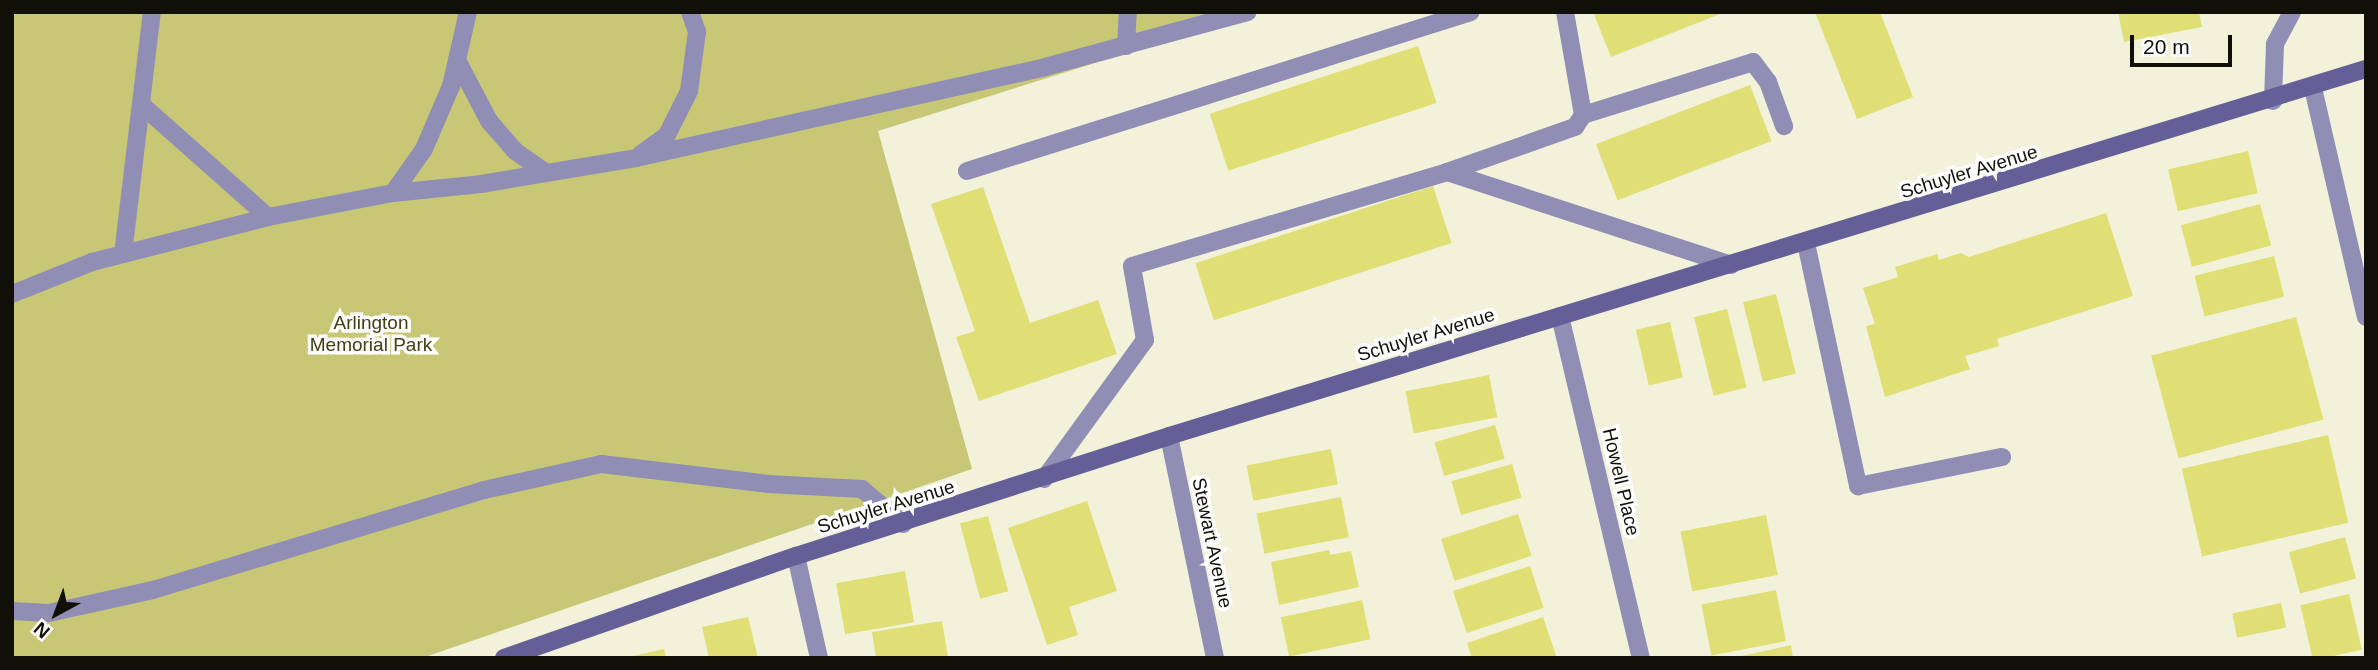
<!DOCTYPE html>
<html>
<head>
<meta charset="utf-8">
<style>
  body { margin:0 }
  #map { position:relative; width:2378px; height:670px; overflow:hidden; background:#f2f2da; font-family:Arial,sans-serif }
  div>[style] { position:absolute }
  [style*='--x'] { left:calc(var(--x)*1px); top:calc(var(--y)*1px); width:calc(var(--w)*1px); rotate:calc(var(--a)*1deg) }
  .green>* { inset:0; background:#c8c776 }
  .building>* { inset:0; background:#e0df75; transform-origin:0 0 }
  .lane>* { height:18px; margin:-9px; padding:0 9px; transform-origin:9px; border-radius:9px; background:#918eb6 }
  .street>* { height:18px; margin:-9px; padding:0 9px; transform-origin:9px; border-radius:9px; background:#918eb6 }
  .secondary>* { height:18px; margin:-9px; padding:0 9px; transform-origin:9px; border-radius:9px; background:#645f97 }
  span { translate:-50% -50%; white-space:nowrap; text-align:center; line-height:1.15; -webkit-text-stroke:7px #fff; paint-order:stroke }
  .street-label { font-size:19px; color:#101008 }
  .park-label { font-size:19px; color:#424115 }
  .frame { position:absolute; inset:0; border:14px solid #101008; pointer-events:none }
  .north { position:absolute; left:21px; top:579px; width:70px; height:70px; -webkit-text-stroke:5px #fff; paint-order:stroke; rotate:221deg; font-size:19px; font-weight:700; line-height:28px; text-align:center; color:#101008 }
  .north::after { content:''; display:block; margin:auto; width:24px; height:32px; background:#101008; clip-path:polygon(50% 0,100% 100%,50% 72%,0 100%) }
  .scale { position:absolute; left:2130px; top:35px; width:102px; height:32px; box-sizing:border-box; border:4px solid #101008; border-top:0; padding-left:9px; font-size:21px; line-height:24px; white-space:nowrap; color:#101008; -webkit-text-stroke:5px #fff; paint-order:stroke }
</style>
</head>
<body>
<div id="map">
  <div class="green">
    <i style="clip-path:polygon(12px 12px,1258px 12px,878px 131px,972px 469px,422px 658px,12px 658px)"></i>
  </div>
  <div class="building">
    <i style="clip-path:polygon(1593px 12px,1725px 12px,1611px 57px)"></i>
    <i style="clip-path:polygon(1815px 12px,1880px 12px,1913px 97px,1857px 119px)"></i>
    <i style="clip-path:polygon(2118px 12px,2199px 12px,2202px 27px,2124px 42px)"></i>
    <i style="left:1418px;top:46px;width:60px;height:219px;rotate:72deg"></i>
    <i style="left:1750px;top:85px;width:60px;height:165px;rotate:69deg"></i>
    <i style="left:2248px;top:151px;width:43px;height:82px;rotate:77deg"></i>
    <i style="left:1433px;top:186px;width:60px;height:250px;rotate:72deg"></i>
    <i style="clip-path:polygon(983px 187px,1030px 323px,1098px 300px,1117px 354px,979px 401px,956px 337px,975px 331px,931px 204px)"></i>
    <i style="left:2260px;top:204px;width:43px;height:82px;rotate:75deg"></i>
    <i style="clip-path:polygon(2106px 213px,2133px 296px,1997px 339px,1999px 346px,1965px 356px,1970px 369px,1885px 397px,1866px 326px,1875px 324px,1863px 288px,1898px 277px,1895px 267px,1937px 254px,1939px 260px,1961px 253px,1969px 257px)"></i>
    <i style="left:2274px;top:256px;width:42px;height:82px;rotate:76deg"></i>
    <i style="left:1776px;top:294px;width:82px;height:34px;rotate:76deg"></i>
    <i style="left:1727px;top:309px;width:81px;height:34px;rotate:76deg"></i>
    <i style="left:2296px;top:317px;width:106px;height:150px;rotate:75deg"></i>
    <i style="left:1670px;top:322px;width:57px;height:35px;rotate:77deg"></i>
    <i style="left:1489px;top:375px;width:43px;height:85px;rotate:79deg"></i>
    <i style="left:1495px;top:425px;width:35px;height:63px;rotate:74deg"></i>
    <i style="left:2328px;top:435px;width:90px;height:150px;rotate:77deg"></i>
    <i style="left:1331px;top:449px;width:36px;height:86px;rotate:79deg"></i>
    <i style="left:1512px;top:464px;width:35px;height:63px;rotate:74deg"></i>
    <i style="left:1341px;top:497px;width:41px;height:86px;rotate:79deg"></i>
    <i style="clip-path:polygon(1087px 501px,1117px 591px,1069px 607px,1078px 635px,1047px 645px,1008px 528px)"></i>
    <i style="left:1518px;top:514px;width:44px;height:81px;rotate:72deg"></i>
    <i style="left:1766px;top:515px;width:61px;height:87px;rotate:79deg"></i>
    <i style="left:988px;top:516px;width:78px;height:29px;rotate:75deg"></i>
    <i style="left:2345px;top:537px;width:43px;height:58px;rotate:75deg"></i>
    <i style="clip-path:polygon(1329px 550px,1330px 555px,1351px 551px,1359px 587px,1279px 605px,1271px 562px)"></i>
    <i style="left:1530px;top:566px;width:44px;height:81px;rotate:72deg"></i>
    <i style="left:905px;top:571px;width:52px;height:70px;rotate:80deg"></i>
    <i style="left:1776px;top:590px;width:52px;height:76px;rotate:79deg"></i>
    <i style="left:2349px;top:594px;width:57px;height:50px;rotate:77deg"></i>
    <i style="left:1362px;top:600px;width:40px;height:83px;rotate:78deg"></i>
    <i style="left:2281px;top:603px;width:25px;height:50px;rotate:78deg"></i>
    <i style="clip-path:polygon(748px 617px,758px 658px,709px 658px,702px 627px)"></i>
    <i style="clip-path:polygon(1543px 617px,1557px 658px,1472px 658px,1467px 643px)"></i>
    <i style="clip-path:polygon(942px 621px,948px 657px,876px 658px,872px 632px)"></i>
    <i style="clip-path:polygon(1791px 645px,1793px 658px,1737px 658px,1737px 657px)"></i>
    <i style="clip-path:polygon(664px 649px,666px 658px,628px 658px,628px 657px)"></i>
  </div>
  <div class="lane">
    <i style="--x:1126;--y:46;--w:34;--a:-87"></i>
    <i style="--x:457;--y:60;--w:69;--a:62.3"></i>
    <i style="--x:489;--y:121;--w:40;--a:49"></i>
    <i style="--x:515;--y:151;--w:38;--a:35"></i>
    <i style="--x:2273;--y:101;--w:57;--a:-88"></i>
    <i style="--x:2275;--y:44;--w:36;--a:-62"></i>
    <i style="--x:143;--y:106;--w:167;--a:41.6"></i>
    <i style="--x:1583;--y:115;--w:178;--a:-17.3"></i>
    <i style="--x:1753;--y:62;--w:25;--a:53"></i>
    <i style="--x:1768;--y:82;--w:47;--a:70"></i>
    <i style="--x:641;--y:154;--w:32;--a:-36"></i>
    <i style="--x:667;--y:135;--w:49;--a:-63.4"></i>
    <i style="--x:689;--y:91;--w:60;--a:-82.3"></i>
    <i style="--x:697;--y:32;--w:21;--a:-109"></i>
    <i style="--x:967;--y:171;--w:528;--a:-17.51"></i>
    <i style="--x:1447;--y:172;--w:136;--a:-19.4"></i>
    <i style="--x:1575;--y:127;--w:14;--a:-56"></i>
    <i style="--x:1583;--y:115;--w:105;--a:-99.9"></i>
    <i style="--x:393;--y:193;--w:88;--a:-5.8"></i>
    <i style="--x:481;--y:184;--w:157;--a:-9.5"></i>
    <i style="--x:636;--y:158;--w:419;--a:-12.5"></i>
    <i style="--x:1045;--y:67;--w:210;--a:-15.2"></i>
    <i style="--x:1806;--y:243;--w:249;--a:77.9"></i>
    <i style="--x:1858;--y:486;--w:147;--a:-11.4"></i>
    <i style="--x:123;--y:254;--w:244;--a:-83.2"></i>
    <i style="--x:12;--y:294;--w:86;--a:-21.8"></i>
    <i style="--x:92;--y:262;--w:182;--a:-14.3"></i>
    <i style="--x:268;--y:217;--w:127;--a:-10.9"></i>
    <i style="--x:393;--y:193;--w:54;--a:-54.8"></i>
    <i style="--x:424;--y:149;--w:69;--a:-66.8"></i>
    <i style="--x:451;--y:86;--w:76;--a:-77.1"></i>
    <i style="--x:1044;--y:479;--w:172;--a:-54"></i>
    <i style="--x:1145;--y:340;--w:75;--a:-100"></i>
    <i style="--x:1132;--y:266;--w:329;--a:-16.6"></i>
    <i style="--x:1447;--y:172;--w:299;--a:18.1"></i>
    <i style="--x:12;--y:611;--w:37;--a:3"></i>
    <i style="--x:49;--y:613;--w:107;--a:-12.5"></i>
    <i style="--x:153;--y:590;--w:346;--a:-16.8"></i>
    <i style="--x:484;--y:490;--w:120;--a:-12.5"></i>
    <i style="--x:601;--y:464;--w:168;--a:6.8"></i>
    <i style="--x:768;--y:484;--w:94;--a:3"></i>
    <i style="--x:862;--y:489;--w:54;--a:40.5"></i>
  </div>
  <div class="street">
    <i style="--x:2313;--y:88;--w:235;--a:77"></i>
    <i style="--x:1560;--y:316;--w:351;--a:76.7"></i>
    <i style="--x:1169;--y:436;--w:227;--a:78.3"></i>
    <i style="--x:796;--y:556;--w:105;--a:77.3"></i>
  </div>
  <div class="secondary">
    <i style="--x:504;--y:658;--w:309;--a:-19.3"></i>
    <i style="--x:796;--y:556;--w:392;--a:-17.8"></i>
    <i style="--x:1169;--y:436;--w:1252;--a:-17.05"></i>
  </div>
  <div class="street-label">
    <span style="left:1969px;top:172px;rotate:-17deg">Schuyler Avenue</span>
    <span style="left:1426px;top:335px;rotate:-17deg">Schuyler Avenue</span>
    <span style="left:1621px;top:482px;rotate:77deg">Howell Place</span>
    <span style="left:886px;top:507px;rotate:-17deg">Schuyler Avenue</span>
    <span style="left:1212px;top:543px;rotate:78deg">Stewart Avenue</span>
  </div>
  <div class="park-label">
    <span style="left:371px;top:334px">Arlington<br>Memorial Park</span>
  </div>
  <div class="frame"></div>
  <div class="north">N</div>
  <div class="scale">20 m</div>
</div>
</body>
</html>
